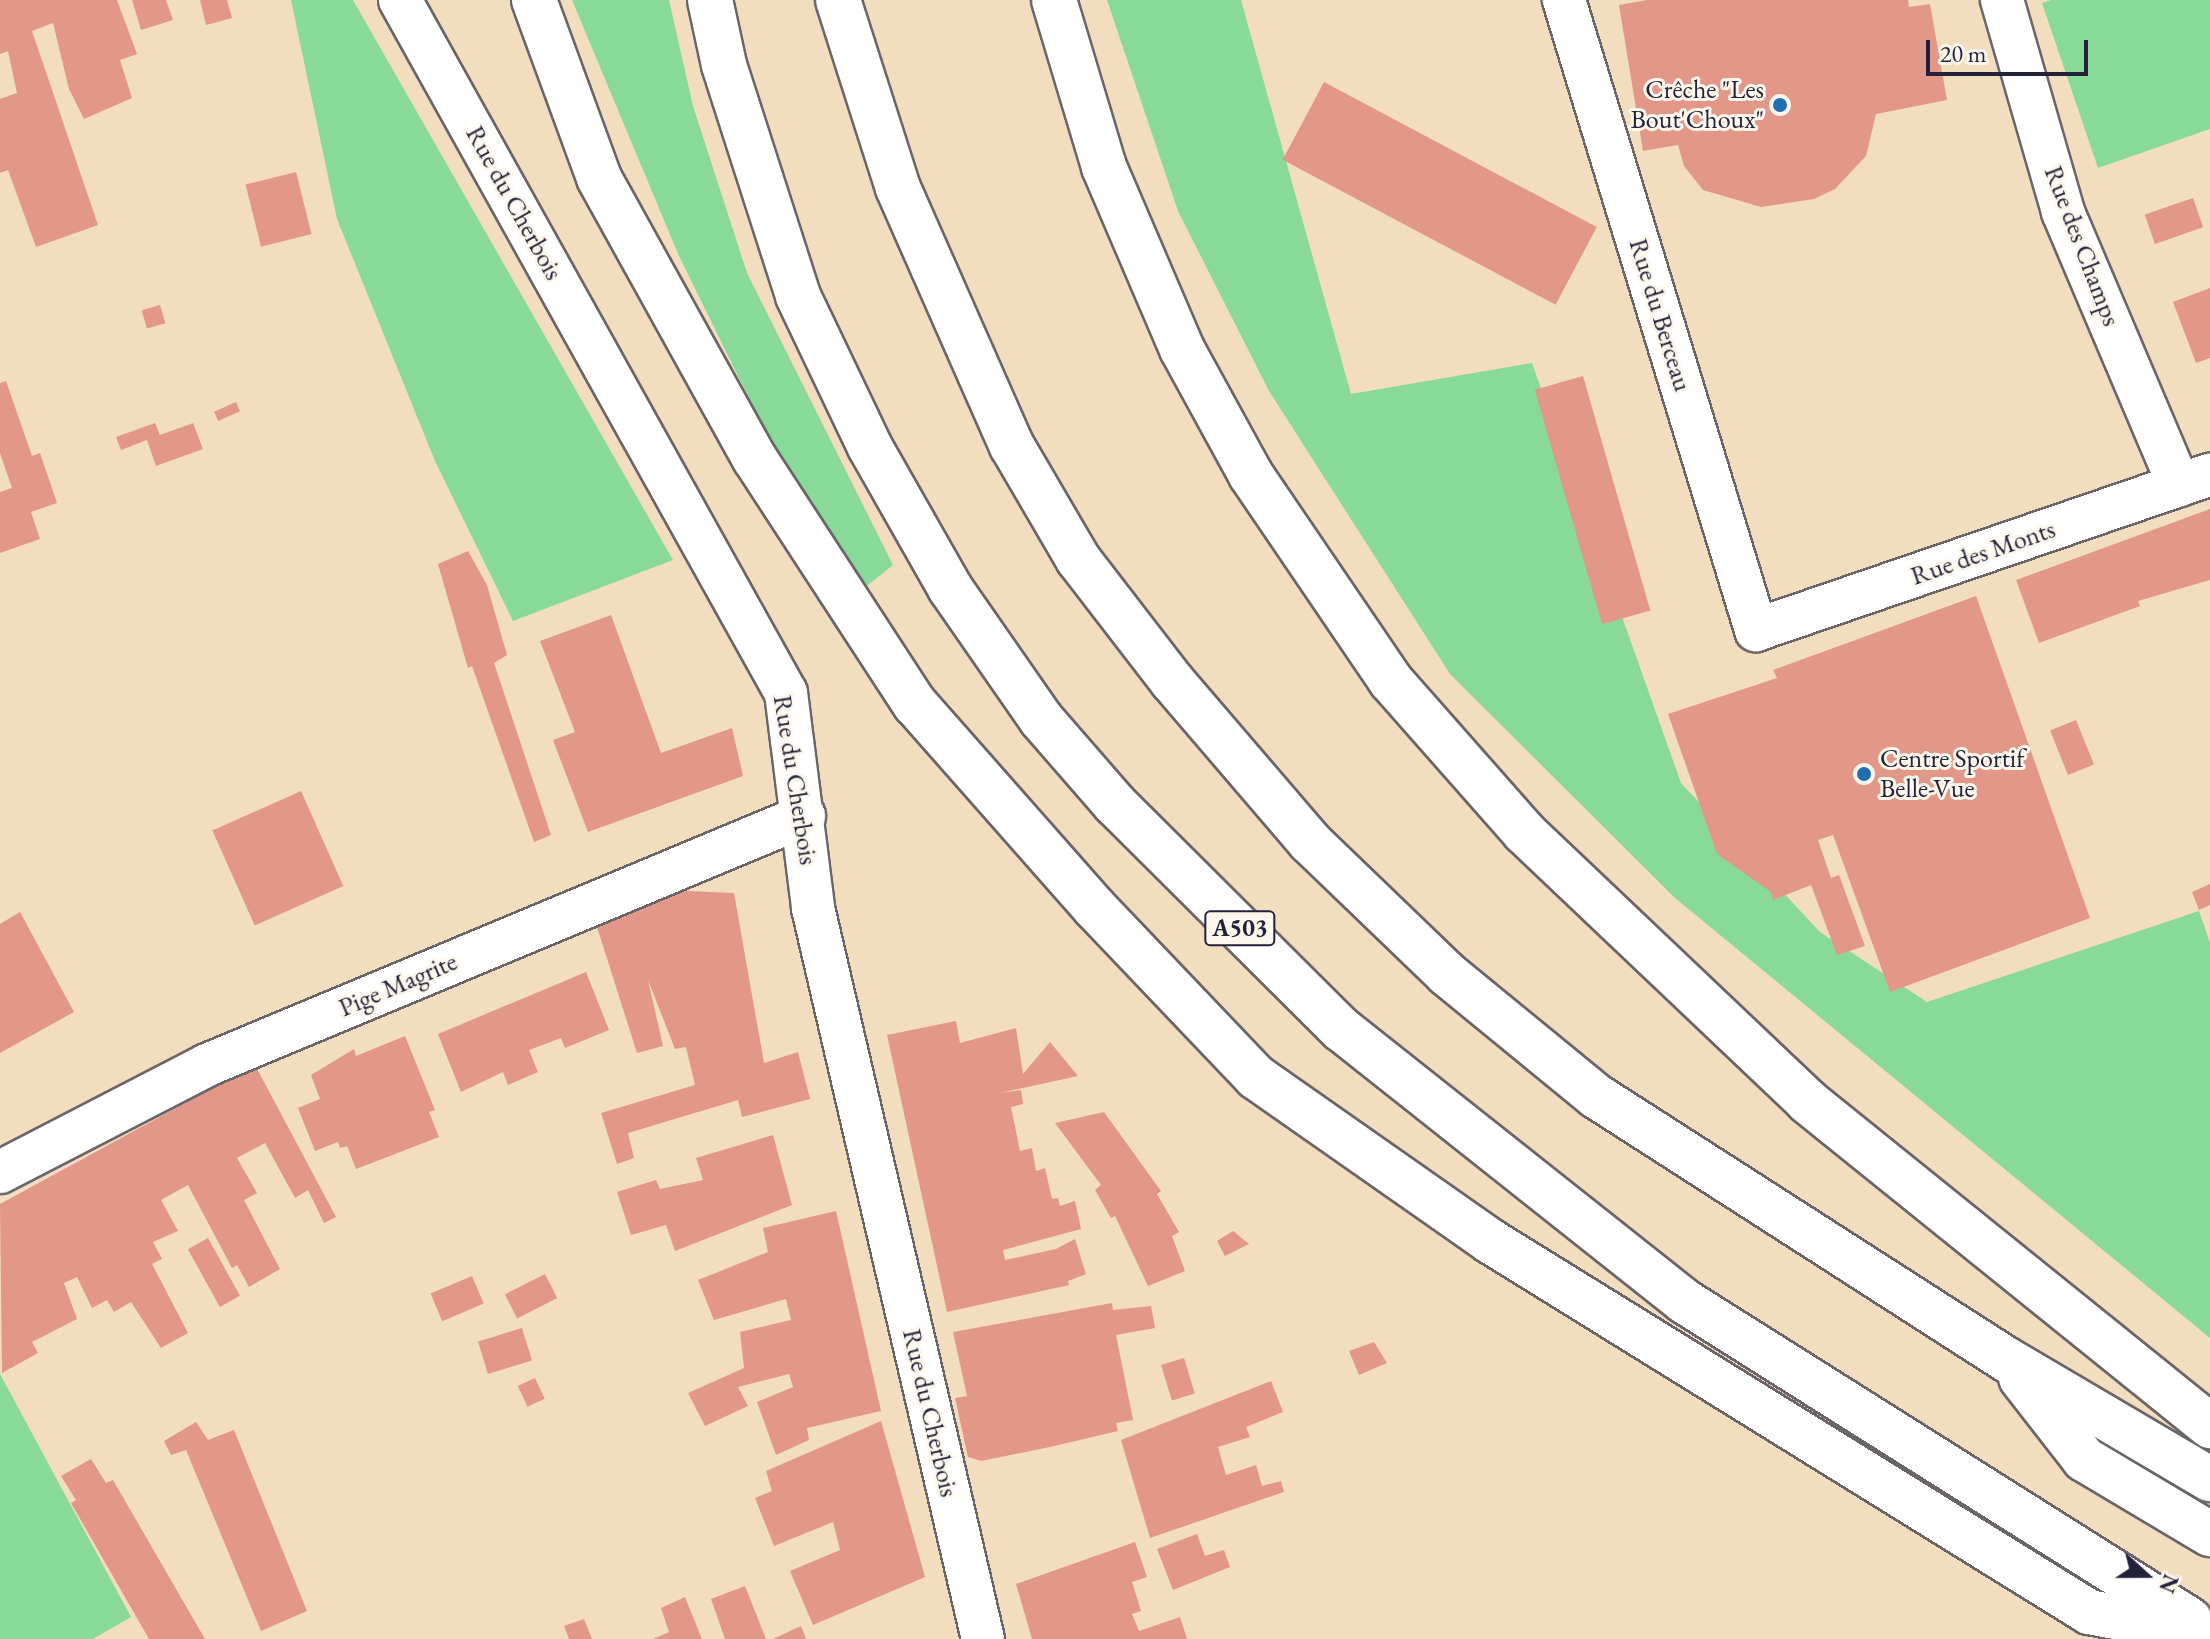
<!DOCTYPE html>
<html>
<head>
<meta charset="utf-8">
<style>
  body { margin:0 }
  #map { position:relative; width:2210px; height:1639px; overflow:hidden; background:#f2debf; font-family:"EB Garamond",serif }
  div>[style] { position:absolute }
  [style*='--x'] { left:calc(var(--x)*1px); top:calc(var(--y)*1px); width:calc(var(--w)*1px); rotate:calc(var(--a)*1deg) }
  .green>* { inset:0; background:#88d99a }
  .building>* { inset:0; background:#e29788; transform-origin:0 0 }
  .roads { filter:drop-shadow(2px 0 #6b6469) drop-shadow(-2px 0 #6b6469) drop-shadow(0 2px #6b6469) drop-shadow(0 -2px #6b6469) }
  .street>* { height:42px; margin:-21px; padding:0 21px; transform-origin:21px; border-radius:21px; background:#fff }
  .highway>* { height:44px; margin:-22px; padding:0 22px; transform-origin:22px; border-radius:22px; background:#fff }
  .dots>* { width:22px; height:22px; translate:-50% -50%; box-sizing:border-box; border:4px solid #fbf7ec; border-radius:50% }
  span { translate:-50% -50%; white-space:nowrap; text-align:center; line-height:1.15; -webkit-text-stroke:6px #fbf7ec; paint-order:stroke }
  .shield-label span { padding:2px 6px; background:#fbf7ec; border:2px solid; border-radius:6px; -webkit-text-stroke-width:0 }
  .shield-label { font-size:24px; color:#22223b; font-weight:700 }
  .poi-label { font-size:26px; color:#22223b }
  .right { translate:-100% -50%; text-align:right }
  .left { translate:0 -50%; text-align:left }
  .street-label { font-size:26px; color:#22223b }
  .north { position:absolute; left:2106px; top:1535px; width:80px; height:80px; -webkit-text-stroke:6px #fbf7ec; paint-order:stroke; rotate:111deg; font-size:22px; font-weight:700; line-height:32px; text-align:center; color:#22223b }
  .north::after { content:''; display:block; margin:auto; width:28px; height:36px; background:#22223b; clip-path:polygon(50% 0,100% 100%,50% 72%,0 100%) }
  .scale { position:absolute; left:1926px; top:40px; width:162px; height:36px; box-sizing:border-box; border:4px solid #22223b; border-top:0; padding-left:10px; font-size:24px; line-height:28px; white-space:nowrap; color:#22223b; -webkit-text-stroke:6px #fbf7ec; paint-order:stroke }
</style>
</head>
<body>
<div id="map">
  <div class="green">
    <i style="clip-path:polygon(291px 0,353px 0,673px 560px,513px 621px,435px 461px,337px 219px)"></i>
    <i style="clip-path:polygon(572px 0,669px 0,693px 106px,747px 273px,893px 565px,857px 594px,775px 451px,679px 256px)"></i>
    <i style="clip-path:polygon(1107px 0,1241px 0,1351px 394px,1532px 363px,1681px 783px,1820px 932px,1927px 1002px,2199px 911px,2210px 943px,2210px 1338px,1675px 898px,1450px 674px,1269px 391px,1178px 211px)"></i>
    <i style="clip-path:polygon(2051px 0,2210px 0,2210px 129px,2098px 168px,2042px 3px)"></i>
    <i style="clip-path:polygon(0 1374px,131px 1617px,93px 1639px,0 1639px)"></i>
  </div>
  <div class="building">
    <i style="clip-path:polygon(0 0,117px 0,137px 54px,120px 60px,132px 98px,84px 119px,69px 89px,53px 23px,32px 31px,98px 225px,36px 247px,8px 170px,0 173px,0 99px,17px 93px,8px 51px,0 54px)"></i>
    <i style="clip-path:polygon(132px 0,166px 0,173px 20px,141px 30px)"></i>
    <i style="clip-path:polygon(200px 0,227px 0,232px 18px,206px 25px)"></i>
    <i style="clip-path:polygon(1647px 0,1908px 0,1909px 7px,1930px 4px,1947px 100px,1876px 114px,1866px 156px,1835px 189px,1814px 199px,1761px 207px,1703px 190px,1684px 166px,1678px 145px,1643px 151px,1619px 5px)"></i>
    <i style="left:1324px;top:82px;width:309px;height:88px;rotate:28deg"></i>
    <i style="left:296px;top:172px;width:64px;height:52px;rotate:76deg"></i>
    <i style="left:2193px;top:198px;width:31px;height:51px;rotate:71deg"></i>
    <i style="clip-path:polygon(2210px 288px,2210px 358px,2196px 363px,2173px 302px)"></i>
    <i style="left:160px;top:305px;width:19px;height:19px;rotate:74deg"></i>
    <i style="left:1583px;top:376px;width:244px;height:50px;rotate:74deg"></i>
    <i style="clip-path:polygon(6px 381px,32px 456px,40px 453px,57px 503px,31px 512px,40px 539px,0 553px,0 492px,12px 488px,0 453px,0 383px)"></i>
    <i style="left:236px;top:402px;width:10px;height:24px;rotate:66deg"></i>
    <i style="clip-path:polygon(155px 423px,160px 435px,193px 423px,203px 449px,156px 466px,147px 440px,121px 450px,116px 437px)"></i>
    <i style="clip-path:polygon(2210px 509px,2210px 580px,2138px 601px,2140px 606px,2039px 643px,2016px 580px)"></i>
    <i style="clip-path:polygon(468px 551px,487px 585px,507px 655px,494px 663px,551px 835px,534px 842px,472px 666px,468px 668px,438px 564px)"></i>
    <i style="clip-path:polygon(1976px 596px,2090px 918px,1890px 992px,1833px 835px,1818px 840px,1831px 878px,1839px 875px,1865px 946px,1837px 955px,1811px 885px,1773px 900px,1771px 892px,1717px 854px,1668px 714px,1777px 678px,1773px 670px)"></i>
    <i style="clip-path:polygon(611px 615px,661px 753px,732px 728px,743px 776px,588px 832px,553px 740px,575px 732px,540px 641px)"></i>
    <i style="left:2076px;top:720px;width:48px;height:28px;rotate:68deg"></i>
    <i style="left:301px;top:791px;width:104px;height:97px;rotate:66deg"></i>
    <i style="clip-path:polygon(2210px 884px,2210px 905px,2199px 910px,2192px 892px)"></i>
    <i style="clip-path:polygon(665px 890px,734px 893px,764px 1063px,798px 1052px,810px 1099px,742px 1117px,738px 1100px,628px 1133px,634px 1158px,617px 1164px,601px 1113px,695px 1085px,686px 1047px,675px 1049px,648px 980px,663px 1046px,637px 1053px,597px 927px)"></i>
    <i style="clip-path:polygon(20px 912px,74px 1012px,0 1053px,0 924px)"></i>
    <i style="clip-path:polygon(586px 972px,609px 1030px,565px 1048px,561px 1038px,529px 1050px,538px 1072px,508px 1085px,503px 1072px,461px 1092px,438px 1034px)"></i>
    <i style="clip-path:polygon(956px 1021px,960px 1043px,1016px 1028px,1023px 1074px,1050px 1042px,1078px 1076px,1000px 1093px,1021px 1090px,1023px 1104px,1011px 1107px,1020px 1151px,1032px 1148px,1036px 1171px,1045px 1168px,1052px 1199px,1058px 1198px,1060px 1206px,1075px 1201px,1081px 1229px,1003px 1250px,1005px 1260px,1056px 1249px,1075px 1239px,1086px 1274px,1068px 1281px,1069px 1285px,947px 1312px,887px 1035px)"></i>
    <i style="clip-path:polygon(405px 1036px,435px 1110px,429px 1112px,439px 1137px,356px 1169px,347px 1146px,340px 1148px,338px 1142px,315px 1151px,298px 1108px,320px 1099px,311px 1075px,354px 1049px,356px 1056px)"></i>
    <i style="clip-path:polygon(255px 1065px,336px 1217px,324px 1223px,308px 1190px,295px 1198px,265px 1143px,237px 1158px,257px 1193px,244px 1200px,280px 1269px,249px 1287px,237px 1265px,232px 1268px,188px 1185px,161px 1200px,178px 1231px,153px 1242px,162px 1259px,152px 1264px,188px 1333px,161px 1348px,131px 1302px,114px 1312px,107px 1300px,92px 1308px,77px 1277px,64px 1283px,77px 1319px,32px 1342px,38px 1353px,2px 1373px,0 1204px)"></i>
    <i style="clip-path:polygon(1104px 1112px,1161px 1191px,1157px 1194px,1179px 1232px,1172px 1236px,1185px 1271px,1148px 1286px,1115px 1216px,1111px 1218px,1095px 1190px,1101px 1185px,1055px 1123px)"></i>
    <i style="clip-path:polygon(773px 1135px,792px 1205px,675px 1251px,666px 1225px,631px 1235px,617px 1192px,656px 1180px,660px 1189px,703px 1180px,696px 1158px)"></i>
    <i style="clip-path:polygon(836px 1211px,881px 1411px,807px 1428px,809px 1440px,776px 1455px,757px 1402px,793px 1387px,789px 1374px,738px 1387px,748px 1406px,705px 1426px,688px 1393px,744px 1368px,740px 1332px,791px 1320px,786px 1299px,714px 1320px,698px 1280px,768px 1252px,763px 1228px)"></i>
    <i style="clip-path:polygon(1233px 1231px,1249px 1244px,1225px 1256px,1217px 1241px)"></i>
    <i style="left:208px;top:1238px;width:66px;height:23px;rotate:61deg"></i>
    <i style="left:545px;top:1274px;width:27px;height:45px;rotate:63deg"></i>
    <i style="left:472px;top:1276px;width:30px;height:45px;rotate:67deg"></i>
    <i style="clip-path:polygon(1112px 1303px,1113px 1310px,1151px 1306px,1155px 1328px,1116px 1335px,1133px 1420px,1116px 1423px,1118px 1431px,1050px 1447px,981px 1461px,968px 1457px,955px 1398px,967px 1396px,953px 1332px)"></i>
    <i style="left:522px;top:1328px;width:34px;height:46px;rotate:73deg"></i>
    <i style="clip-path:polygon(1374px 1342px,1387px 1363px,1359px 1375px,1349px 1351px)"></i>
    <i style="left:1184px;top:1358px;width:37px;height:24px;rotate:73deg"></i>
    <i style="left:535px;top:1378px;width:23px;height:19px;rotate:65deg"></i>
    <i style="clip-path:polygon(1271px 1381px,1283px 1412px,1246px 1427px,1250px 1437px,1218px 1447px,1226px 1475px,1256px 1465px,1262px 1486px,1281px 1481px,1284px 1492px,1150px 1538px,1121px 1440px)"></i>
    <i style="clip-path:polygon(881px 1421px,925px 1577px,813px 1625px,790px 1571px,840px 1550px,833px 1522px,774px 1546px,755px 1498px,772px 1491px,766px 1471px)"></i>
    <i style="clip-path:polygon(196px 1422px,208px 1440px,234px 1430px,307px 1611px,261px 1631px,186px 1450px,171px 1455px,164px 1441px)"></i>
    <i style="clip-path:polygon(91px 1459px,106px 1483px,113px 1480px,205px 1639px,149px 1639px,71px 1503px,76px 1500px,61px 1476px)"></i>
    <i style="clip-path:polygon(1197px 1534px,1205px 1556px,1224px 1550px,1230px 1567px,1173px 1590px,1157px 1549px)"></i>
    <i style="clip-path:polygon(1135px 1542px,1147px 1577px,1132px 1582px,1141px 1611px,1132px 1614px,1139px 1631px,1180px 1617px,1187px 1639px,1032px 1639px,1016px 1584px)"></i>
    <i style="clip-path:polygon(745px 1586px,766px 1639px,725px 1639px,711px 1599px)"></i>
    <i style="clip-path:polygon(685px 1597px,702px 1639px,653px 1639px,669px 1632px,661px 1608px)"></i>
    <i style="clip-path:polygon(584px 1619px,592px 1639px,569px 1639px,564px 1626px)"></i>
    <i style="clip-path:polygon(801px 1626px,806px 1639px,773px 1639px)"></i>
  </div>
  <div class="roads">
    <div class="street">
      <i style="--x:400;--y:0;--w:793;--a:60.88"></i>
      <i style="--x:786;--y:693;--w:217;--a:82.8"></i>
      <i style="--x:813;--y:908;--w:751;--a:76.91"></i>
      <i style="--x:1564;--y:0;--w:659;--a:73.05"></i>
      <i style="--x:1756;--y:630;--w:480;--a:-18.9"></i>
      <i style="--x:2002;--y:0;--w:221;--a:73.9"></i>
      <i style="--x:2063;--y:212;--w:297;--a:67"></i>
      <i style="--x:0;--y:1172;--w:233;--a:-27.3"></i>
      <i style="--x:207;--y:1065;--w:647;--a:-22.64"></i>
    </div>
    <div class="highway">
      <i style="--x:534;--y:0;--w:189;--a:69.9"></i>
      <i style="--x:599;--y:178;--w:321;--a:61"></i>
      <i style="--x:755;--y:459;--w:293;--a:56.9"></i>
      <i style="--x:915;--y:704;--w:272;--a:48.6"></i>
      <i style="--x:1095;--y:908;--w:233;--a:46.4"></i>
      <i style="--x:1256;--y:1077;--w:286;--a:35"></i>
      <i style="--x:1490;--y:1241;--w:705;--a:31.77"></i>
      <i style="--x:2089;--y:1612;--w:123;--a:10.8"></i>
      <i style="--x:710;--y:0;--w:66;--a:77.8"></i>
      <i style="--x:724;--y:65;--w:243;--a:72.2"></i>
      <i style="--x:798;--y:296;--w:167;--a:64.5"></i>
      <i style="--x:870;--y:447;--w:162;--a:60.4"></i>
      <i style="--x:950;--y:588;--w:160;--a:55.2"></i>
      <i style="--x:1041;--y:719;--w:113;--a:49"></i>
      <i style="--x:1115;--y:804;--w:319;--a:44.9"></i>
      <i style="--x:1341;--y:1029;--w:438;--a:38.4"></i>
      <i style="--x:1684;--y:1301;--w:598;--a:32.23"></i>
      <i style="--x:838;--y:0;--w:197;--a:72.3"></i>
      <i style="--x:898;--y:188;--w:282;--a:66.2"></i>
      <i style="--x:1012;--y:446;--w:131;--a:59.7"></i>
      <i style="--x:1078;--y:559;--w:154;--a:52.4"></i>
      <i style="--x:1172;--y:681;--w:212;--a:49.4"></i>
      <i style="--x:1310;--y:842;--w:190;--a:43.9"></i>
      <i style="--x:1447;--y:974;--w:193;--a:39.3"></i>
      <i style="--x:1596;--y:1096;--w:487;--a:32.7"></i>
      <i style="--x:2006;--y:1359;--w:237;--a:30.5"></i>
      <i style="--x:1054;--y:0;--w:174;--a:73.3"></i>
      <i style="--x:1104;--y:167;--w:198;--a:66.8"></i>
      <i style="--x:1182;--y:349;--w:144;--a:61.3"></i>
      <i style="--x:1251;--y:475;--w:249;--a:55.8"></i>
      <i style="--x:1391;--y:681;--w:201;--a:48.6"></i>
      <i style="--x:1524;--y:832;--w:390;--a:43.5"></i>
      <i style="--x:1807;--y:1101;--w:518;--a:38.88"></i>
      <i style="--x:2021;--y:1378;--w:103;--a:52.1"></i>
      <i style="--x:2084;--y:1459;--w:147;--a:30.8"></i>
    </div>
  </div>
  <div class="dots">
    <i style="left:1780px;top:105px;background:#1f6fb2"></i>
    <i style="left:1864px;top:774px;background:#1f6fb2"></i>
  </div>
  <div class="shield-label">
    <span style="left:1240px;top:928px">A503</span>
  </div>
  <div class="poi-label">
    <span class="right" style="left:1764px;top:105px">Crêche "Les<br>Bout'Choux"</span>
    <span class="left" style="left:1880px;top:774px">Centre Sportif<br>Belle-Vue</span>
  </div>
  <div class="street-label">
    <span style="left:514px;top:203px;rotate:61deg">Rue du Cherbois</span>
    <span style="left:2082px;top:246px;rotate:69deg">Rue des Champs</span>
    <span style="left:1660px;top:315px;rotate:73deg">Rue du Berceau</span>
    <span style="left:1983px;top:553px;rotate:-19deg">Rue des Monts</span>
    <span style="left:795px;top:780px;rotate:81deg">Rue du Cherbois</span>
    <span style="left:398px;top:985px;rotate:-23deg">Pige Magrite</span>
    <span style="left:930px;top:1413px;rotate:77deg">Rue du Cherbois</span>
  </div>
  <div class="north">N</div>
  <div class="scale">20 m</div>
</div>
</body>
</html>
